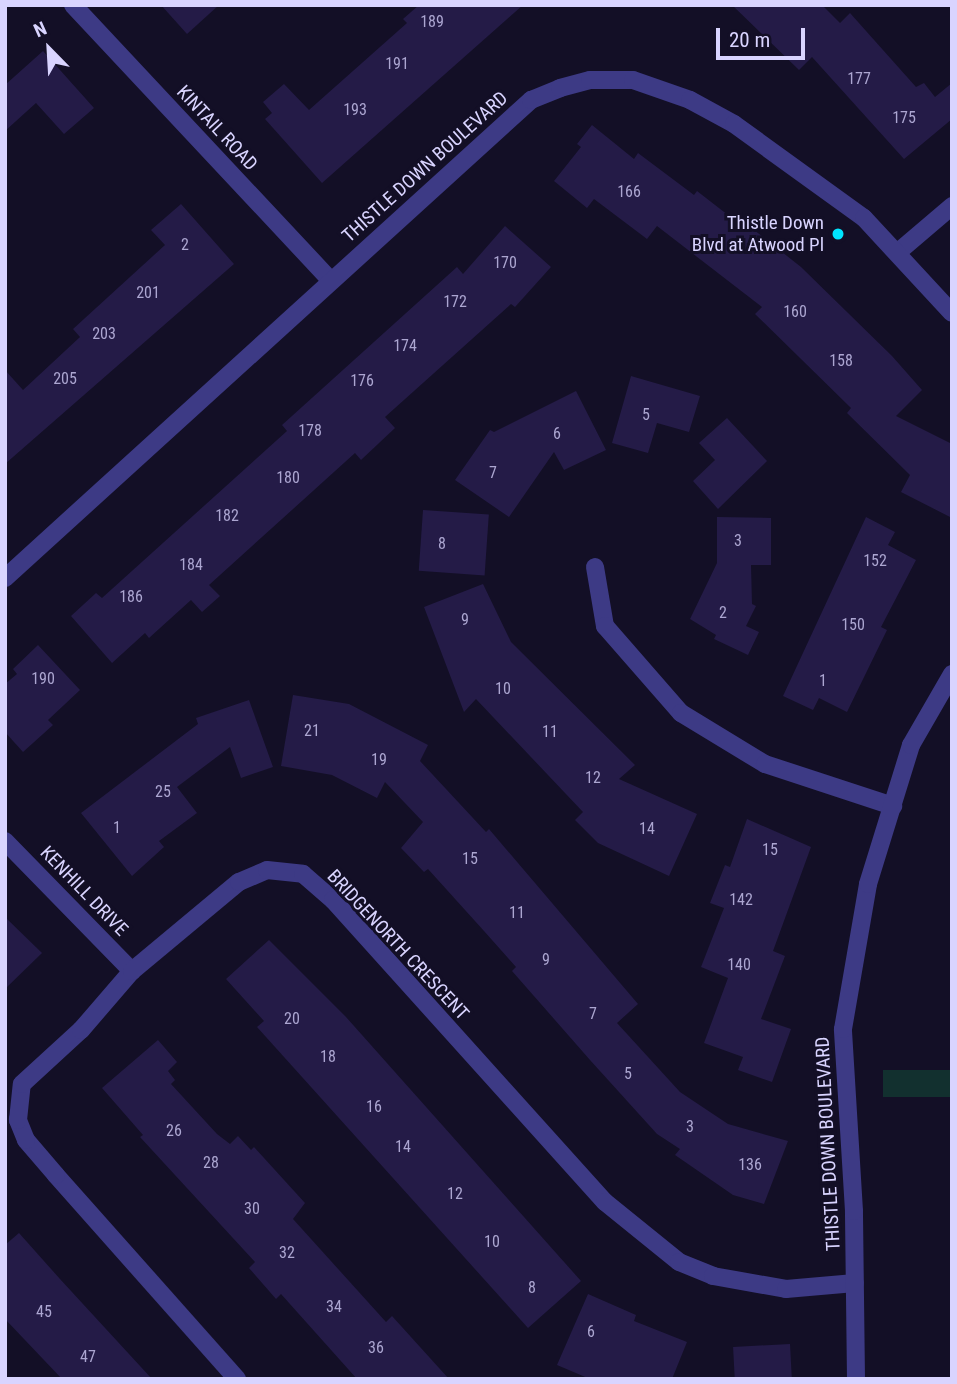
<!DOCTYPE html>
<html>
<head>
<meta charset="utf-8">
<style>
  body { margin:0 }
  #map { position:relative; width:957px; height:1384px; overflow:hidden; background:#130f26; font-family:"Roboto Condensed",sans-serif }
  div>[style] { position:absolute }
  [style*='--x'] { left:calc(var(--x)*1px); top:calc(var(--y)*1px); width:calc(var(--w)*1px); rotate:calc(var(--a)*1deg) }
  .green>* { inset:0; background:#12302f; transform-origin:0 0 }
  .building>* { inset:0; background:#241b47; transform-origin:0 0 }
  .street>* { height:18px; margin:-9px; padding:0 9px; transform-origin:9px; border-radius:9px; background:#3d3a85 }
  .dots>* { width:19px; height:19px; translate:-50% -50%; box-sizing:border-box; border:4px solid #130f26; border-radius:50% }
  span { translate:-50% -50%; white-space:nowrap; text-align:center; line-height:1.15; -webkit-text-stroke:6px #130f26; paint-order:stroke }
  .number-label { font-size:16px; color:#aca6d1 }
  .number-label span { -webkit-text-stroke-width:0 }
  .street-label { font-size:19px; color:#d9d4ff }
  .poi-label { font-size:19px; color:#d9d4ff }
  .right { translate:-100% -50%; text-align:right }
  .frame { position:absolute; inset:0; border:7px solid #d9d4ff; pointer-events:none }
  .north { position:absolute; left:14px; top:14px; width:70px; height:70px; -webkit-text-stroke:5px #130f26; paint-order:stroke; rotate:336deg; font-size:19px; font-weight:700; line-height:28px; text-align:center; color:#d9d4ff }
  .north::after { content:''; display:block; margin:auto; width:24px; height:32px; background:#d9d4ff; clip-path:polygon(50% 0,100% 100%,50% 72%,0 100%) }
  .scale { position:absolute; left:716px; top:28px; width:89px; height:32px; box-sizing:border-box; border:4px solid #d9d4ff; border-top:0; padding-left:9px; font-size:21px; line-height:24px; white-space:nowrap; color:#d9d4ff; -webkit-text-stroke:5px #130f26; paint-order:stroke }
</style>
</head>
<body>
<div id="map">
  <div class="green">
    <i style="left:883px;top:1070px;width:69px;height:27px"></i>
  </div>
  <div class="building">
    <i style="clip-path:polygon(161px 5px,219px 5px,187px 34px)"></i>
    <i style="clip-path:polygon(419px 5px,523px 5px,322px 183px,265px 119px,272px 113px,263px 102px,284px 84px,309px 110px,407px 23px,403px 19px)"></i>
    <i style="clip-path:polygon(732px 5px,822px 5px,840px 23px,850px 13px,916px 87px,924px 83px,935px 97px,952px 83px,952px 119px,904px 159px,812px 57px,799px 70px)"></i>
    <i style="clip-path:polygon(43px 51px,94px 108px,64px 134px,36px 103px,5px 131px,5px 85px)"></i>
    <i style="clip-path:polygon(592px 125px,634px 159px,638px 153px,694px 195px,697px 191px,746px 229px,749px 226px,801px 267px,892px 356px,922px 390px,896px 416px,952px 444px,952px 518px,901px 492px,910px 475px,847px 413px,851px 408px,755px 314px,762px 307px,657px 226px,647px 239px,594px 199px,587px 208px,554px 181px,581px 147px,577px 144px)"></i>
    <i style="clip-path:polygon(181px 204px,234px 264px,5px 464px,5px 370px,23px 390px,80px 337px,73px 329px,165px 245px,151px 230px)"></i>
    <i style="clip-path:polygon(505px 226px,551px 267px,515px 307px,511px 304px,385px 417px,395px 428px,361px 460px,355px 453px,209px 585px,220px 596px,202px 612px,191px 600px,149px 638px,145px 633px,112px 663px,71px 616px,96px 593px,102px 598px,287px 431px,282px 425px,457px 267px,463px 274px)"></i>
    <i style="clip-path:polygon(631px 376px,700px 396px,689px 432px,657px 423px,648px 453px,612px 443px)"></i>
    <i style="clip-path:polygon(576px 391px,606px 450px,564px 470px,554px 452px,509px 517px,455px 480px,490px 430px,494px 432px)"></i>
    <i style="clip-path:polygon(727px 418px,767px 461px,718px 509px,693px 481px,715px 460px,699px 443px)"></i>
    <i style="left:423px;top:510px;width:66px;height:61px;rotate:4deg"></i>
    <i style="clip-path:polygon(717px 517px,771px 518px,771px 565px,751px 565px,752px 604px,756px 606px,746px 626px,759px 632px,748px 655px,714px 639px,716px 635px,690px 619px,717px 563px)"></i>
    <i style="clip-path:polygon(866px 517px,895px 532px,888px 545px,916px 560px,881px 627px,887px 630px,847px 712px,819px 698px,813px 710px,783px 696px)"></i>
    <i style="clip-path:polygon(483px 584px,511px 642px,635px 765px,619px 779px,697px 814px,669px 876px,598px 843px,575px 820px,583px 812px,476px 699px,464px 712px,424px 607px)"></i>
    <i style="clip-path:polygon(38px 645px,80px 690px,48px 720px,53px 725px,23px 752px,5px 732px,5px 684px,17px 674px,13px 669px)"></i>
    <i style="clip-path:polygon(293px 695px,349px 704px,428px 745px,420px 761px,486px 832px,489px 829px,638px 1004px,617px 1023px,680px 1092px,728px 1124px,788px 1141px,764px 1204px,733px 1195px,675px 1155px,680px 1149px,657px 1134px,590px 1060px,512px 971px,516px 967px,484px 931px,428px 869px,424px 872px,401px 848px,423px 822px,385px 782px,377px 798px,332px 775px,281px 766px)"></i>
    <i style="clip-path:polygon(249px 700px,273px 767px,241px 778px,230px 747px,177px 787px,197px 813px,159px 841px,164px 847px,132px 876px,81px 813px,198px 724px,196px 718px)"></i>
    <i style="clip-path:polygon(747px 819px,811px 847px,773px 951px,785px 956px,761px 1019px,791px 1029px,772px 1082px,738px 1070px,743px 1057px,704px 1043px,728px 978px,701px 967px,724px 908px,710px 903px,725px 865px,730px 867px)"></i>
    <i style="clip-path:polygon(5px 917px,42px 953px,5px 989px)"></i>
    <i style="clip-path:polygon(269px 940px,346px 1017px,581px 1281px,528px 1328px,257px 1027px,264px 1021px,226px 979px)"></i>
    <i style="clip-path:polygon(158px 1040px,177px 1062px,168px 1071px,175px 1080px,171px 1084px,217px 1134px,230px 1144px,238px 1136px,251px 1150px,254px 1147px,305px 1203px,293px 1219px,386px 1322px,392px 1316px,449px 1379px,357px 1379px,281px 1294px,276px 1299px,249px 1268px,255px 1262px,140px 1137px,143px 1135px,102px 1088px)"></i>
    <i style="clip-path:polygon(19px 1233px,60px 1279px,152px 1379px,62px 1379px,5px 1319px,5px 1245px)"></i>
    <i style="clip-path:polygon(588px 1294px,636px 1315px,634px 1321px,687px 1342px,672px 1379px,590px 1379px,557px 1365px)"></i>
    <i style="left:790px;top:1344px;width:35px;height:57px;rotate:87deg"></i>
  </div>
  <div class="street">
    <i style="--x:73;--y:5;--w:376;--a:46.9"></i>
    <i style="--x:898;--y:252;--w:71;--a:-40.4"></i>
    <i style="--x:595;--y:567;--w:60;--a:80.4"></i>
    <i style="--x:605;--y:626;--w:116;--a:48.9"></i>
    <i style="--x:681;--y:713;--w:98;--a:31.3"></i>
    <i style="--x:765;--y:764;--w:135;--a:18.2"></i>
    <i style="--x:5;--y:578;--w:711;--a:-42.26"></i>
    <i style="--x:531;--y:100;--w:31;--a:-22"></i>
    <i style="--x:560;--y:88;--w:31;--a:-15"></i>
    <i style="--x:590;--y:80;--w:43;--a:0"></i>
    <i style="--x:633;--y:80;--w:60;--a:19.3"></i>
    <i style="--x:690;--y:100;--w:50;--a:28.6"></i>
    <i style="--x:734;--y:124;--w:160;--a:35.9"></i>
    <i style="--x:864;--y:218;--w:129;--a:47.2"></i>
    <i style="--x:5;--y:841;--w:182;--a:45.7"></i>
    <i style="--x:237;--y:1379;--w:273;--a:-131.6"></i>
    <i style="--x:56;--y:1175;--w:46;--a:-130.6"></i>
    <i style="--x:26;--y:1140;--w:22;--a:-112"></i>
    <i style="--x:18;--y:1120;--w:36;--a:-84"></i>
    <i style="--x:22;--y:1084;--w:80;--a:-42.5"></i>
    <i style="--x:81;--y:1030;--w:78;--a:-49.2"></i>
    <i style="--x:132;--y:971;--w:139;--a:-39.8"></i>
    <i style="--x:239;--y:882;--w:30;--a:-23"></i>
    <i style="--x:267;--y:870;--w:36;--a:6"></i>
    <i style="--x:303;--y:874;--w:40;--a:41"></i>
    <i style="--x:333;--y:900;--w:406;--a:48"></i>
    <i style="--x:605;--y:1202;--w:95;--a:39"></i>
    <i style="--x:679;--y:1262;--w:37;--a:22"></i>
    <i style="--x:713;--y:1276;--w:74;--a:10.1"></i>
    <i style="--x:786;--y:1289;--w:69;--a:-5"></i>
    <i style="--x:856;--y:1379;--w:168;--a:-90.7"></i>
    <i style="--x:854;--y:1211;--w:182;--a:-93.5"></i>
    <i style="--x:843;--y:1029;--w:147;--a:-80.2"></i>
    <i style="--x:868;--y:884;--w:145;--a:-72.8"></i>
    <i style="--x:911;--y:745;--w:82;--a:-60"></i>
  </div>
  <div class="dots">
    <i style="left:838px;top:234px;background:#00e5ff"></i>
  </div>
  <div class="number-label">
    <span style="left:432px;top:22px">189</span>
    <span style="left:397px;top:64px">191</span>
    <span style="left:859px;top:79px">177</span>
    <span style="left:355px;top:110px">193</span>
    <span style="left:904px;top:118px">175</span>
    <span style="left:629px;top:192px">166</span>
    <span style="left:185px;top:245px">2</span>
    <span style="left:505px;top:263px">170</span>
    <span style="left:148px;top:293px">201</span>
    <span style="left:455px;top:302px">172</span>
    <span style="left:795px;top:312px">160</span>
    <span style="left:104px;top:334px">203</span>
    <span style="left:405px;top:346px">174</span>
    <span style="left:841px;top:361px">158</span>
    <span style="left:65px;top:379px">205</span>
    <span style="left:362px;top:381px">176</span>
    <span style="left:646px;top:415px">5</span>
    <span style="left:310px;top:431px">178</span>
    <span style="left:557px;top:434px">6</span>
    <span style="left:493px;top:473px">7</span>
    <span style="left:288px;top:478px">180</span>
    <span style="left:227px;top:516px">182</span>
    <span style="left:738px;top:541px">3</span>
    <span style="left:442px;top:544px">8</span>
    <span style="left:875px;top:561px">152</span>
    <span style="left:191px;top:565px">184</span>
    <span style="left:131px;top:597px">186</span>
    <span style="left:723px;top:613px">2</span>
    <span style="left:465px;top:620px">9</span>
    <span style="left:853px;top:625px">150</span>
    <span style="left:43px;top:679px">190</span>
    <span style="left:823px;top:681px">1</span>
    <span style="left:503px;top:689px">10</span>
    <span style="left:312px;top:731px">21</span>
    <span style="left:550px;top:732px">11</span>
    <span style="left:379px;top:760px">19</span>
    <span style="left:593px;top:778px">12</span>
    <span style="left:163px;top:792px">25</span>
    <span style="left:117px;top:828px">1</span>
    <span style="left:647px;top:829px">14</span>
    <span style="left:770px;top:850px">15</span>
    <span style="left:470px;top:859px">15</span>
    <span style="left:741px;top:900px">142</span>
    <span style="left:517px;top:913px">11</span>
    <span style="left:546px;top:960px">9</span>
    <span style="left:739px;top:965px">140</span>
    <span style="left:593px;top:1014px">7</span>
    <span style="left:292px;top:1019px">20</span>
    <span style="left:328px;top:1057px">18</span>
    <span style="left:628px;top:1074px">5</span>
    <span style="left:374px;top:1107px">16</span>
    <span style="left:690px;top:1127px">3</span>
    <span style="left:174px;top:1131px">26</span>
    <span style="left:403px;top:1147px">14</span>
    <span style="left:211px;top:1163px">28</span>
    <span style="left:750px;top:1165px">136</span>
    <span style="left:455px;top:1194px">12</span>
    <span style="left:252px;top:1209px">30</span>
    <span style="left:492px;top:1242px">10</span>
    <span style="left:287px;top:1253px">32</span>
    <span style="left:532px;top:1288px">8</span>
    <span style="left:334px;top:1307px">34</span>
    <span style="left:44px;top:1312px">45</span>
    <span style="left:591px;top:1332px">6</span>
    <span style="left:376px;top:1348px">36</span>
    <span style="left:88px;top:1357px">47</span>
  </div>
  <div class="street-label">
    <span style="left:217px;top:128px;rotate:47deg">KINTAIL ROAD</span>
    <span style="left:425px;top:167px;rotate:-42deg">THISTLE DOWN BOULEVARD</span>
    <span style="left:84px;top:891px;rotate:46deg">KENHILL DRIVE</span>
    <span style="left:398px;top:945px;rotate:47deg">BRIDGENORTH CRESCENT</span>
    <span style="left:828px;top:1144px;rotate:-93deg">THISTLE DOWN BOULEVARD</span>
  </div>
  <div class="poi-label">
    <span class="right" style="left:824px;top:234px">Thistle Down<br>Blvd at Atwood Pl</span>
  </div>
  <div class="frame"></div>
  <div class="north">N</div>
  <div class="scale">20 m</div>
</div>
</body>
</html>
